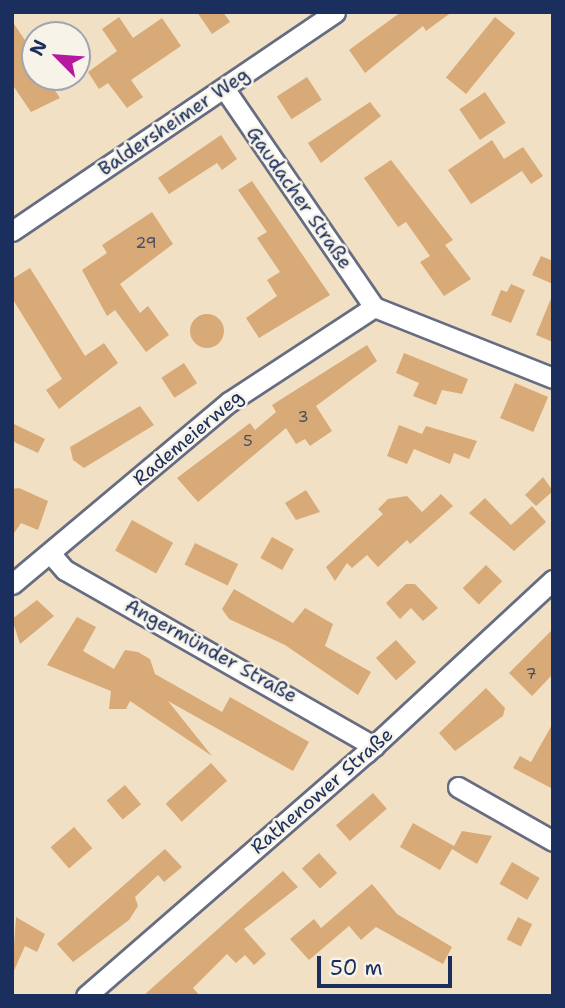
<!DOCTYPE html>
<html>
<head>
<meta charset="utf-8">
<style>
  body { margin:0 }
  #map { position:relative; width:565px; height:1008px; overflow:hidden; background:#f2e0c5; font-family:"Shantell Sans",sans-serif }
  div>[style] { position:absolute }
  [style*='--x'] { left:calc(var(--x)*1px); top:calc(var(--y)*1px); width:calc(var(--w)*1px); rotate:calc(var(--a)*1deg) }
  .building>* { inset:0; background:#d7aa77; transform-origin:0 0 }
  .round { border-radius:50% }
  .roads { filter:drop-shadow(2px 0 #666d82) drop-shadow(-2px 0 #666d82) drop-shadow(0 2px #666d82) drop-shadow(0 -2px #666d82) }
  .minor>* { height:19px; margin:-9.5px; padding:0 9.5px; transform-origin:9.5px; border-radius:9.5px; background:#fff }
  span { translate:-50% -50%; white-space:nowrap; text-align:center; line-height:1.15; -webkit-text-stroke:5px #f7f3e8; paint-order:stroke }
  .number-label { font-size:16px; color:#4a4e64 }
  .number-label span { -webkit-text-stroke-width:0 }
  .street-label { font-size:19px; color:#1b2f5e }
  .frame { position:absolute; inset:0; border:14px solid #1b2f5e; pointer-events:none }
  .north { position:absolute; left:21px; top:21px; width:70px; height:70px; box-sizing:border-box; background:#f7f3e8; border:2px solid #9fa5b1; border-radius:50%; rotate:295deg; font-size:19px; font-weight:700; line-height:28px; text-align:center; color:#1b2f5e }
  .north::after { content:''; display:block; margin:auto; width:24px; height:32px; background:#b5179e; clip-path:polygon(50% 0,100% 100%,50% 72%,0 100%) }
  .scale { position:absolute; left:317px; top:956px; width:135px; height:32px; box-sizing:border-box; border:4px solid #1b2f5e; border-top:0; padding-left:9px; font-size:21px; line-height:24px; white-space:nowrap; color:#1b2f5e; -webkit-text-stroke:5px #f7f3e8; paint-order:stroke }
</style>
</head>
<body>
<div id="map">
  <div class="building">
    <i style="clip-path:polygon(197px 12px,223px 12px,230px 22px,212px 34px)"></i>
    <i style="clip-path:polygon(401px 12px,452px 12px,426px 31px,423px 26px,365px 73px,349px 50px)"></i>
    <i style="clip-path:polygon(119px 17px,133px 38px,162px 18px,181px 46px,131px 80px,143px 97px,127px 108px,108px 83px,99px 89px,88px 72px,117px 51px,102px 29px)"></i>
    <i style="left:495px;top:17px;width:26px;height:78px;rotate:39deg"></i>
    <i style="clip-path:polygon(12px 21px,35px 55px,35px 77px,46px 77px,60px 98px,31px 112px,12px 84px)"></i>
    <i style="left:307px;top:77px;width:27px;height:36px;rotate:57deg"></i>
    <i style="left:485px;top:92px;width:37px;height:31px;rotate:56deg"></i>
    <i style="clip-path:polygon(370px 102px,381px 116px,321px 163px,308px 143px)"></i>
    <i style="clip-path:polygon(221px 135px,237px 159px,222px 170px,217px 163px,169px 194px,158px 178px)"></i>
    <i style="clip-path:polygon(492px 140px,504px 159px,523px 147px,543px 176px,531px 184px,522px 171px,471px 204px,448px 170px)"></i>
    <i style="clip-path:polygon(391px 160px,453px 240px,445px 245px,471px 279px,444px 296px,420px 262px,430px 256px,406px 222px,398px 227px,364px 178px)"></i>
    <i style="clip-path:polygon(252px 181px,330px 295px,259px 338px,246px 318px,277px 296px,267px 280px,280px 272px,257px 238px,267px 232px,238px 190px)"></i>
    <i style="clip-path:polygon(152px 212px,173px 244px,120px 284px,140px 313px,148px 306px,169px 335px,146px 352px,115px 310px,107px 316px,82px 270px,107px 253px,102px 245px)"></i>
    <i style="clip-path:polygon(541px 256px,553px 261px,553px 284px,532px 275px)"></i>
    <i style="clip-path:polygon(30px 268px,85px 356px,104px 343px,118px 363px,59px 409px,46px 390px,62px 379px,12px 298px,12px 279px)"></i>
    <i style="clip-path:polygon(511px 284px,525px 290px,511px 323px,491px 315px,501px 290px,507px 292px)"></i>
    <i style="clip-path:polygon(552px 296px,553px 296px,553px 342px,536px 335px)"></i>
    <i class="round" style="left:190px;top:314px;width:34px;height:34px"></i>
    <i style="clip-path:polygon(367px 345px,377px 361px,316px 406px,332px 431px,310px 446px,305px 439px,296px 444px,286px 428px,198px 502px,177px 478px,250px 423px,255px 430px,276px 412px,272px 405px)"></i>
    <i style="clip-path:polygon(404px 353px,468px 379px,462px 394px,442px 390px,436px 405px,413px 396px,419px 383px,396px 373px)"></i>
    <i style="left:184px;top:363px;width:24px;height:27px;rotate:57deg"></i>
    <i style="left:515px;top:383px;width:36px;height:38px;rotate:23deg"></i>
    <i style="clip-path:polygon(140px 406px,154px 425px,84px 468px,73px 460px,70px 447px)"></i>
    <i style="clip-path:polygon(12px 423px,45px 439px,38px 453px,12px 441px)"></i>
    <i style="clip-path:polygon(399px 425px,422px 434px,426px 426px,477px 441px,469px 459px,454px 453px,450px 464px,414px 449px,407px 464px,387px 456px)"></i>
    <i style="clip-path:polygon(543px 477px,553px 491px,536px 506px,525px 495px)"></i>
    <i style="clip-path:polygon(19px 488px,48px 501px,38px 530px,21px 523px,12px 536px,12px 489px)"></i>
    <i style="clip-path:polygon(306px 490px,320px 512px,296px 520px,285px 503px)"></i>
    <i style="clip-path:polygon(441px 494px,453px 506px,410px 544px,407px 540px,378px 567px,367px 555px,352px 568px,347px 563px,335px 581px,326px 567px,383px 514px,378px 509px,388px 499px,407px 496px,422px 512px)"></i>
    <i style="clip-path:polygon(485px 498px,511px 525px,532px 506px,546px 522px,514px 551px,469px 513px)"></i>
    <i style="left:132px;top:520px;width:47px;height:35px;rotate:29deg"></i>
    <i style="left:272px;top:537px;width:25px;height:24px;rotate:29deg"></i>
    <i style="left:195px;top:543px;width:48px;height:24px;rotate:26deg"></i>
    <i style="left:486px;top:565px;width:23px;height:33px;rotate:45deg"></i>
    <i style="clip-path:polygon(406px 584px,415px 584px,438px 608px,423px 621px,411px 608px,400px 619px,386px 603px)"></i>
    <i style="clip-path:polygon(234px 589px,293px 623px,305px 608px,333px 624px,325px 646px,371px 672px,358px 695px,285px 645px,229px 619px,222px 609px)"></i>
    <i style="clip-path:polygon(37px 600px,54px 616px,20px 644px,12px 619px)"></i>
    <i style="clip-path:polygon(77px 617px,96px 627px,83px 651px,114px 669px,125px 650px,138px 652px,150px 659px,155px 674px,222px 712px,230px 697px,309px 742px,293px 771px,168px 701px,212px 756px,130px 701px,126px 709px,109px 709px,111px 691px,47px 665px)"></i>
    <i style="clip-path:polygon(553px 629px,553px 674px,532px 696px,509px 673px)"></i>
    <i style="left:396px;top:640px;width:30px;height:27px;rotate:48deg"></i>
    <i style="clip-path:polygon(486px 688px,505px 708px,503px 716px,455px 751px,439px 733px)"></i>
    <i style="clip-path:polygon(553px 723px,553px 789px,513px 768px,520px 756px,531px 762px)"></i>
    <i style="left:211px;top:763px;width:24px;height:61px;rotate:48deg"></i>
    <i style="left:125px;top:785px;width:25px;height:24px;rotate:50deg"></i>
    <i style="left:373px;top:793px;width:21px;height:49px;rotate:49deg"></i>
    <i style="clip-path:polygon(413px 823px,454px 846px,462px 831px,492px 836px,477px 864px,452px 849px,440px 870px,400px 847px)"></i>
    <i style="left:74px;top:827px;width:28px;height:31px;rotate:49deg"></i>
    <i style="clip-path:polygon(165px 849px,182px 867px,164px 882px,158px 875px,135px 897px,138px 906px,129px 920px,73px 962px,57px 944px)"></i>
    <i style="left:319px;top:853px;width:27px;height:23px;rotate:48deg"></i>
    <i style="left:512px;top:862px;width:32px;height:25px;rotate:30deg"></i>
    <i style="clip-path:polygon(283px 871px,298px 887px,244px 929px,266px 954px,254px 965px,245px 955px,236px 963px,227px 954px,193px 988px,200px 996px,143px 996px)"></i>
    <i style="clip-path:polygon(372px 884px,397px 914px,452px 947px,443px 964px,376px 927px,361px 940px,349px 926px,309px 960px,290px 939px,314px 919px,321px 928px)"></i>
    <i style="clip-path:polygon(16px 917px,45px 934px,37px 952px,25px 946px,12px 975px)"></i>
    <i style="left:518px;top:917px;width:16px;height:25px;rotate:27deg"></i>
  </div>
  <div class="roads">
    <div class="minor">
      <i style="--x:224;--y:88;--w:265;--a:55.6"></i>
      <i style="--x:12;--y:231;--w:390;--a:-34.1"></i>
      <i style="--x:374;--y:307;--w:193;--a:21.6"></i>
      <i style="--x:50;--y:553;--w:23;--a:49"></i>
      <i style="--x:65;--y:570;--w:356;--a:29.7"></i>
      <i style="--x:12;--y:584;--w:283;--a:-40"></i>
      <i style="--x:229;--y:402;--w:173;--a:-33.2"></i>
      <i style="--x:458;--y:787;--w:109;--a:29.6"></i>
      <i style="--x:86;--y:996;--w:371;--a:-41"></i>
      <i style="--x:366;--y:753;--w:255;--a:-42.8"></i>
    </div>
  </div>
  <div class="number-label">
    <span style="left:146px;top:243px">29</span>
    <span style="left:303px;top:417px">3</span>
    <span style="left:248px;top:441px">5</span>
    <span style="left:531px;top:674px">7</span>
  </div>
  <div class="street-label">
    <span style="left:174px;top:122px;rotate:-34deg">Baldersheimer Weg</span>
    <span style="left:299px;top:198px;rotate:55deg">Gaudacher Straße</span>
    <span style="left:188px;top:438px;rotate:-40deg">Rademeierweg</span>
    <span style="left:211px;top:651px;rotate:29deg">Angermünder Straße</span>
    <span style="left:322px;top:791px;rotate:-41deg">Rathenower Straße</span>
  </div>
  <div class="frame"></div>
  <div class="north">N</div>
  <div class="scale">50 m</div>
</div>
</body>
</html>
